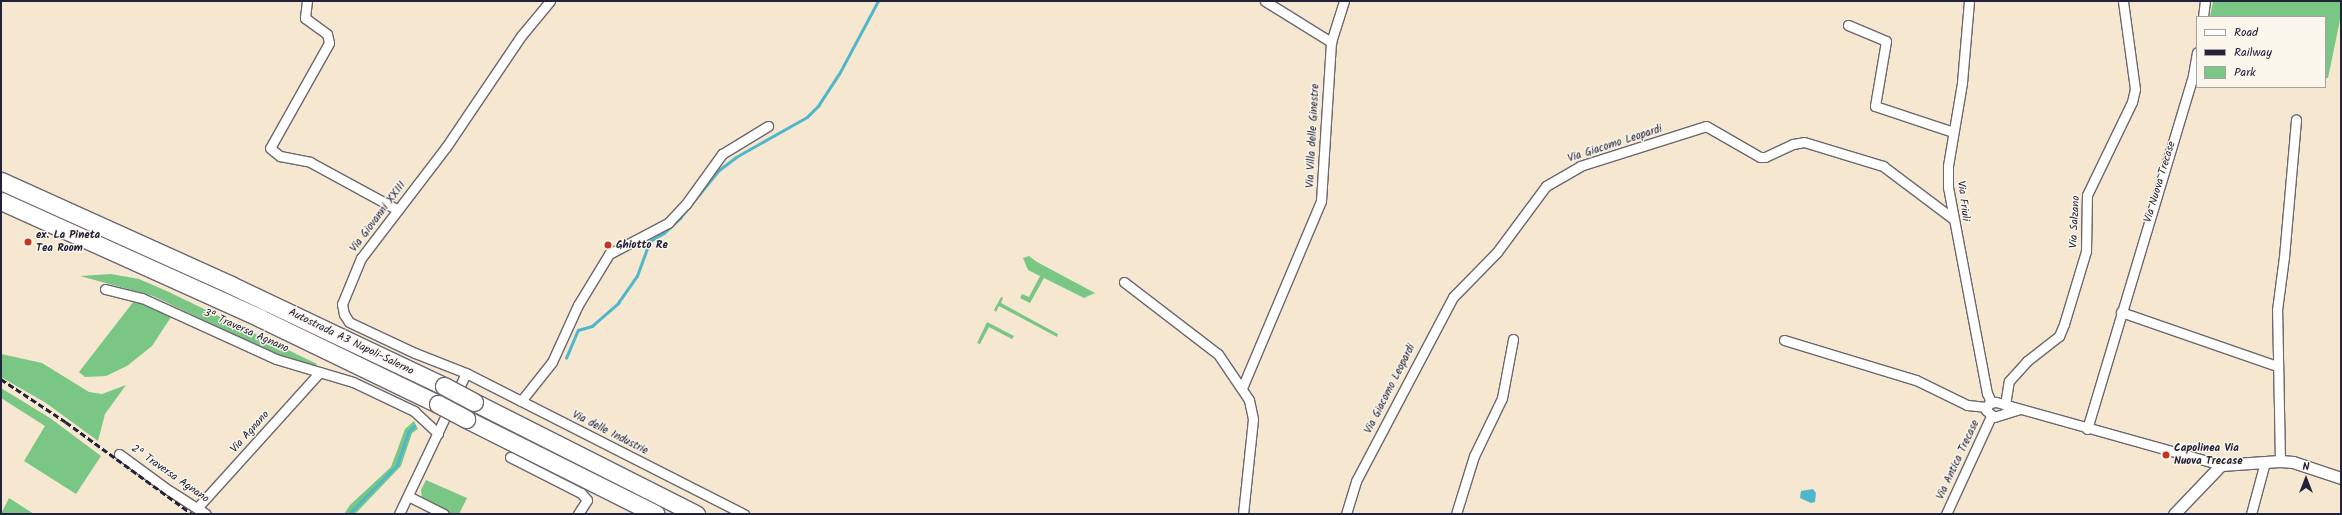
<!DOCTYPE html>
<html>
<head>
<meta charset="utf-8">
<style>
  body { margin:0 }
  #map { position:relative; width:2342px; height:515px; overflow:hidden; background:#f6e7d0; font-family:Kalam,sans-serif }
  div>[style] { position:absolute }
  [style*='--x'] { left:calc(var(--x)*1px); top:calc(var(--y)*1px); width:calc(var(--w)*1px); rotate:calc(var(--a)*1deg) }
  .green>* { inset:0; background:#7ac685 }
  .water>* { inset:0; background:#4eb7cb }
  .stream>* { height:2.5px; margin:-1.25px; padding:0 1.25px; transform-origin:1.25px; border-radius:1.25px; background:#4eb7cb }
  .roads { filter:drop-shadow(1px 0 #6c676f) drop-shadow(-1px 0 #6c676f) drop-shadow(0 1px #6c676f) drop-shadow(0 -1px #6c676f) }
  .minor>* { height:9px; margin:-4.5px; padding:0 4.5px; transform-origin:4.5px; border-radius:4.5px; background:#fff }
  .tertiary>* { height:11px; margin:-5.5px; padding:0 5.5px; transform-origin:5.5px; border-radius:5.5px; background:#fff }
  .motorway>* { height:17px; margin:-8.5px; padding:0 8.5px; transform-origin:8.5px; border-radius:8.5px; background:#fff }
  .rail>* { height:2.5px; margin-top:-1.25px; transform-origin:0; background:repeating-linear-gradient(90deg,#22223b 0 6px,transparent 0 9px) }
  .bridges { filter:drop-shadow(1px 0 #6c676f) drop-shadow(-1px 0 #6c676f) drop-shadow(0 1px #6c676f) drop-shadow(0 -1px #6c676f) }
  .motorway-bridge>* { height:17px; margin:-8.5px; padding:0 8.5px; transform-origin:8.5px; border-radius:8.5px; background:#fff }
  .dots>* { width:11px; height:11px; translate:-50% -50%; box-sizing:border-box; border:2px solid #fbf7ec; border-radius:50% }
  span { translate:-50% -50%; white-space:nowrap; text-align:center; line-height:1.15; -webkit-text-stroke:3px #fbf7ec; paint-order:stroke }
  .street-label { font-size:11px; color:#22223b }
  .poi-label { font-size:11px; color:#22223b; font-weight:700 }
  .left { translate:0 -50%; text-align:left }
  .frame { position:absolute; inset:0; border:2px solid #22223b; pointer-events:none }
  .legend { position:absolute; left:2196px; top:16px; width:130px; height:72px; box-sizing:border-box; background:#fbf7ec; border:1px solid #a4a2a5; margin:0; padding:5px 7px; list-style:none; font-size:12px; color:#22223b }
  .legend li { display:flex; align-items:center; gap:8px; height:20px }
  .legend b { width:20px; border:1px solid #a4a2a5 }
  .north { position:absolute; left:2286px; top:459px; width:40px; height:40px; -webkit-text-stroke:3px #fbf7ec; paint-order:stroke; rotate:0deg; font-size:11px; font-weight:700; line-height:16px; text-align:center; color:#22223b }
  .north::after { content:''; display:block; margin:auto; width:14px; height:18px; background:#22223b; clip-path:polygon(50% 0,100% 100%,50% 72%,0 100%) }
</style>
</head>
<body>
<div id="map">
  <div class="green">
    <i style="clip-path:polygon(2213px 1px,2341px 1px,2341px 15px,2328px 78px,2325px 78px,2325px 17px,2210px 17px)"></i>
    <i style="clip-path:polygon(1029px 256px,1037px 262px,1095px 293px,1084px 298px,1044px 278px,1030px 303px,1020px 298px,1022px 294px,1029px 297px,1040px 276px,1028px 270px,1023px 258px)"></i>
    <i style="clip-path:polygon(111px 274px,139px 279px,169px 292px,317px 364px,315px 367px,274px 354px,153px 296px,80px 276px)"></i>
    <i style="clip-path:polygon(1001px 297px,1003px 298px,1001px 303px,1058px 334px,1057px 337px,999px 306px,996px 312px,994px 310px)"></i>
    <i style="clip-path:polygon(134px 301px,171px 317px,152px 346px,127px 366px,106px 376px,85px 377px,79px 372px)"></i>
    <i style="clip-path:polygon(987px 322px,1014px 336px,1012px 339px,989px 327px,980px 344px,977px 343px)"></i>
    <i style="clip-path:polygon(1px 354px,42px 363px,89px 392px,102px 394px,126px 385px,105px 414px,98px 441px,46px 403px,1px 377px)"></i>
    <i style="clip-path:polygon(1px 388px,50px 418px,101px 456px,76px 494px,24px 461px,45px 426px,1px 398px)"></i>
    <i style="clip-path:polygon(414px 421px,418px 429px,412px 433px,401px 466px,355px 514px,344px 514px,350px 505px,391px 467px,405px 429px)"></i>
    <i style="clip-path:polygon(426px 480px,467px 498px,459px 514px,450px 514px,422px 498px,421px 490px)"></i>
    <i style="clip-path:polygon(9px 498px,34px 514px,1px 514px)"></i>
  </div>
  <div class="water">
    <i style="clip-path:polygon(1813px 489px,1816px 493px,1815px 502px,1811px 503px,1800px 498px,1801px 491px)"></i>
  </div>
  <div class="stream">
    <i style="--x:566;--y:358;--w:30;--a:-67"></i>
    <i style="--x:578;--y:330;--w:15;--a:-16"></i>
    <i style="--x:592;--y:326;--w:35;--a:-41"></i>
    <i style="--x:618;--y:303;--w:33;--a:-55"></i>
    <i style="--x:637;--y:276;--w:37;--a:-70"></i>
    <i style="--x:650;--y:241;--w:16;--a:-30"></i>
    <i style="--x:664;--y:233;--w:22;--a:-43"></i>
    <i style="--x:680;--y:218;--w:62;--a:-50.9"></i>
    <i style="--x:719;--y:170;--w:21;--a:-37"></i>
    <i style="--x:736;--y:157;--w:81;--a:-29.4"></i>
    <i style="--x:807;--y:117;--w:16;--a:-45"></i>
    <i style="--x:818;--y:106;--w:38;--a:-57"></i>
    <i style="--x:839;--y:74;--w:83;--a:-61.9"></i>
    <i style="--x:349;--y:514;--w:69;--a:-45.6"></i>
    <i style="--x:397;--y:465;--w:36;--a:-71"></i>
    <i style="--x:409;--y:431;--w:7;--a:-45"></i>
  </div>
  <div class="roads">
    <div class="minor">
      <i style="--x:307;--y:1;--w:17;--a:97"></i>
      <i style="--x:305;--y:18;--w:27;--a:36"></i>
      <i style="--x:327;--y:34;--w:9;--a:77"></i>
      <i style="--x:329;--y:43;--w:120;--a:119.3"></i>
      <i style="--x:270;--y:148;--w:13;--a:39"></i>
      <i style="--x:280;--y:156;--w:31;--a:11"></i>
      <i style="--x:310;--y:162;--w:100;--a:28.6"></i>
      <i style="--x:550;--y:1;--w:45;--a:129.6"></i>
      <i style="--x:521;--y:36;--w:134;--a:124"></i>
      <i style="--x:446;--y:147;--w:140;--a:127.4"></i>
      <i style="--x:361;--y:258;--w:50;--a:112.4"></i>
      <i style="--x:342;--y:304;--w:10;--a:79"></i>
      <i style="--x:344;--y:314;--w:9;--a:58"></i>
      <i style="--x:349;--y:322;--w:73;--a:25.2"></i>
      <i style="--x:415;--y:353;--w:55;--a:21.4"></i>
      <i style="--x:466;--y:373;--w:312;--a:26.9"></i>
      <i style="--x:1265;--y:1;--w:78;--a:31.8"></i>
      <i style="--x:1969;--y:1;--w:82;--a:94.9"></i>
      <i style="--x:1962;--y:83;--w:84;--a:99.6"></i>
      <i style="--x:1948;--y:166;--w:21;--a:90"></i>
      <i style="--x:1948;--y:187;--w:210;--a:79.3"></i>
      <i style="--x:1987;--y:393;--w:10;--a:66"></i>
      <i style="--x:2203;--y:17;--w:16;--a:-83"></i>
      <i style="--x:1848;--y:25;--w:41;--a:22.8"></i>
      <i style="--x:1886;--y:41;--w:66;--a:99.6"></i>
      <i style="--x:1875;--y:106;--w:82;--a:18.4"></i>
      <i style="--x:1124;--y:282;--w:118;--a:37.5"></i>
      <i style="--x:1218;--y:354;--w:55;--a:56"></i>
      <i style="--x:1249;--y:400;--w:19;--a:78"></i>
      <i style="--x:1253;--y:419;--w:96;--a:96"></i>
      <i style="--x:105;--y:289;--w:38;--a:14"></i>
      <i style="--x:142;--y:298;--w:147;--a:24.5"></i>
      <i style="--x:276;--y:359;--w:80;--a:16.6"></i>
      <i style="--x:353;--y:382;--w:68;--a:25.4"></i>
      <i style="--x:414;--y:411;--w:33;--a:43"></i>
      <i style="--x:2121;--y:312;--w:165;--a:19.1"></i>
      <i style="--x:1784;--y:340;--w:138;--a:16.9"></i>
      <i style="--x:1916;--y:380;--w:57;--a:26.1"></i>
      <i style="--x:1967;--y:405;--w:20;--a:6"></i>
      <i style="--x:1242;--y:388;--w:203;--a:-67.1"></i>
      <i style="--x:1321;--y:201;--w:159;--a:-86.4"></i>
      <i style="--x:1331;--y:42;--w:43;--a:-72.4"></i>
      <i style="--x:521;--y:401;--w:50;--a:-51.5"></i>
      <i style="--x:552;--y:362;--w:63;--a:-65.5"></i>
      <i style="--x:578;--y:305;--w:60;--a:-58.7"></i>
      <i style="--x:609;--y:254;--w:67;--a:-27.7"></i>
      <i style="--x:668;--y:223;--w:26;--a:-47"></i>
      <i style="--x:686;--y:204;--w:62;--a:-54.2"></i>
      <i style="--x:722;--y:154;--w:54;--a:-31.3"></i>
      <i style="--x:2005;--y:405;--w:24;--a:-81"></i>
      <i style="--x:2009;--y:381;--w:27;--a:-48"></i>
      <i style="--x:2027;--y:361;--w:41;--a:-38"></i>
      <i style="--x:2059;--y:336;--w:13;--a:-67"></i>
      <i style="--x:2064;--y:324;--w:76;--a:-73.2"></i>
      <i style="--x:2086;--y:251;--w:56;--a:-89"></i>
      <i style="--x:2087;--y:195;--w:103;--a:-64.2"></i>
      <i style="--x:2132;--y:102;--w:13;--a:-77"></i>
      <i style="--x:2135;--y:89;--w:89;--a:-97.8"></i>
      <i style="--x:2020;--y:409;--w:27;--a:163"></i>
      <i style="--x:1994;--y:417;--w:11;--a:-139"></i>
      <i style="--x:1986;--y:410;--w:8;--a:-67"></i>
      <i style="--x:1989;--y:403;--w:7;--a:-8"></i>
      <i style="--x:1996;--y:402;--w:234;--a:15.6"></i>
      <i style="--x:2087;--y:429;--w:370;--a:-73.3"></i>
      <i style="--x:2193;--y:75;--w:23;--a:-80"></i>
      <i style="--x:119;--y:454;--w:59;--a:36.1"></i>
      <i style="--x:167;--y:489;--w:46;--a:32.7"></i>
      <i style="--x:510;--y:457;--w:80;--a:26.9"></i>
      <i style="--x:581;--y:493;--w:9;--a:49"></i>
      <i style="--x:587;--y:500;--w:17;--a:123"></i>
      <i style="--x:2280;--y:461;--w:151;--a:-91.1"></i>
      <i style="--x:2277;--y:310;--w:53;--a:-82.5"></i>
      <i style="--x:2284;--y:257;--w:138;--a:-85"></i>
      <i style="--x:408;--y:496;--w:40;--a:26.6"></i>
      <i style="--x:197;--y:508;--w:183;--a:-47.9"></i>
      <i style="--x:399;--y:514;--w:156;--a:-64.6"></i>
      <i style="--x:1346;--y:514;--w:34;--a:-73"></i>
      <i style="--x:1356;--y:481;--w:208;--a:-62.2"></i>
      <i style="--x:1453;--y:297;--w:63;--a:-45.6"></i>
      <i style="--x:1497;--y:252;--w:82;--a:-53.4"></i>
      <i style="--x:1546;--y:186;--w:39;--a:-30"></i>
      <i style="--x:1580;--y:166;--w:132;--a:-17.6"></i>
      <i style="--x:1706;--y:126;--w:62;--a:29.9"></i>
      <i style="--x:1760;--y:157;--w:5;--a:0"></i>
      <i style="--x:1765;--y:157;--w:31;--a:-25"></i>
      <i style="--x:1793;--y:144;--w:11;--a:-10"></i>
      <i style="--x:1804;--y:142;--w:83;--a:16.9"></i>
      <i style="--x:1883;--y:166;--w:86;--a:37"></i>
      <i style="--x:1456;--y:514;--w:61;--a:-72.8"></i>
      <i style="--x:1474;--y:456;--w:64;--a:-64.2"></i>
      <i style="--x:1502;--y:398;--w:60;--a:-79.4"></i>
      <i style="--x:1946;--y:514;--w:108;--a:-65.3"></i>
      <i style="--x:2251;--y:514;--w:54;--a:-74.9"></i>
    </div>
    <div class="tertiary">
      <i style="--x:2174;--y:514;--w:68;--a:-46.2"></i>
      <i style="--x:2221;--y:465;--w:59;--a:-3.9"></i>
      <i style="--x:2280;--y:461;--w:13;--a:4"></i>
      <i style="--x:2293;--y:462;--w:51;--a:18.4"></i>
    </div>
    <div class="motorway">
      <i style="--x:1;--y:181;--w:252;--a:24.3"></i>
      <i style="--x:231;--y:285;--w:236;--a:25.4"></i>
      <i style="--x:1;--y:201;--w:284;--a:24.3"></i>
      <i style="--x:260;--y:318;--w:198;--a:25.8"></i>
      <i style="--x:474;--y:402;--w:249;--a:26.8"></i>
      <i style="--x:466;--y:419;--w:212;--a:26.6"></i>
    </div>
  </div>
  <div class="rail">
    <i style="--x:1;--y:379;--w:78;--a:33.5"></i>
    <i style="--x:66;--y:422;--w:156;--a:36.1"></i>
  </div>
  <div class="bridges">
    <div class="motorway-bridge">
      <i style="--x:444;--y:386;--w:34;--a:28"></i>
      <i style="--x:438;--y:404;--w:32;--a:28"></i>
    </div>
  </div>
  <div class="dots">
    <i style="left:28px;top:242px;background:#c8321e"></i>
    <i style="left:608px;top:245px;background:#c8321e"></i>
    <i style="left:2166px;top:455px;background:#c8321e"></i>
  </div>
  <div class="street-label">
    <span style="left:1313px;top:136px;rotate:-87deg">Via Villa delle Ginestre</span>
    <span style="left:1615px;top:144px;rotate:-18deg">Via Giacomo Leopardi</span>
    <span style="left:2160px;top:182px;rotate:-73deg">Via Nuova Trecase</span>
    <span style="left:1963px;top:201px;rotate:83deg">Via Friuli</span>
    <span style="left:378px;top:217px;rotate:-53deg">Via Giovanni XXIII</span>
    <span style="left:2075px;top:222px;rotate:-87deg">Via Salzano</span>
    <span style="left:246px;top:331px;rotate:24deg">3ª Traversa Agnano</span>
    <span style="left:351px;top:342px;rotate:26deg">Autostrada A3 Napoli-Salerno</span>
    <span style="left:1390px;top:389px;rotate:-63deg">Via Giacomo Leopardi</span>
    <span style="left:250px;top:432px;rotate:-48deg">Via Agnano</span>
    <span style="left:610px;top:433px;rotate:27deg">Via delle Industrie</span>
    <span style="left:1958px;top:460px;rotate:-65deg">Via Antica Trecase</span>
    <span style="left:170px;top:474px;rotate:35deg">2ª Traversa Agnano</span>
  </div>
  <div class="poi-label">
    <span class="left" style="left:36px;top:242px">ex. La Pineta<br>Tea Room</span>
    <span class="left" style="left:616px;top:245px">Ghiotto Re</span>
    <span class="left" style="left:2174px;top:455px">Capolinea Via<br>Nuova Trecase</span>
  </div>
  <div class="frame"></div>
  <ul class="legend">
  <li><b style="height:5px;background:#fff"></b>Road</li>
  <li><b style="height:5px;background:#22223b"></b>Railway</li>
  <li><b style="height:11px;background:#7ac685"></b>Park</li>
  </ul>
  <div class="north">N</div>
</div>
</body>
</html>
